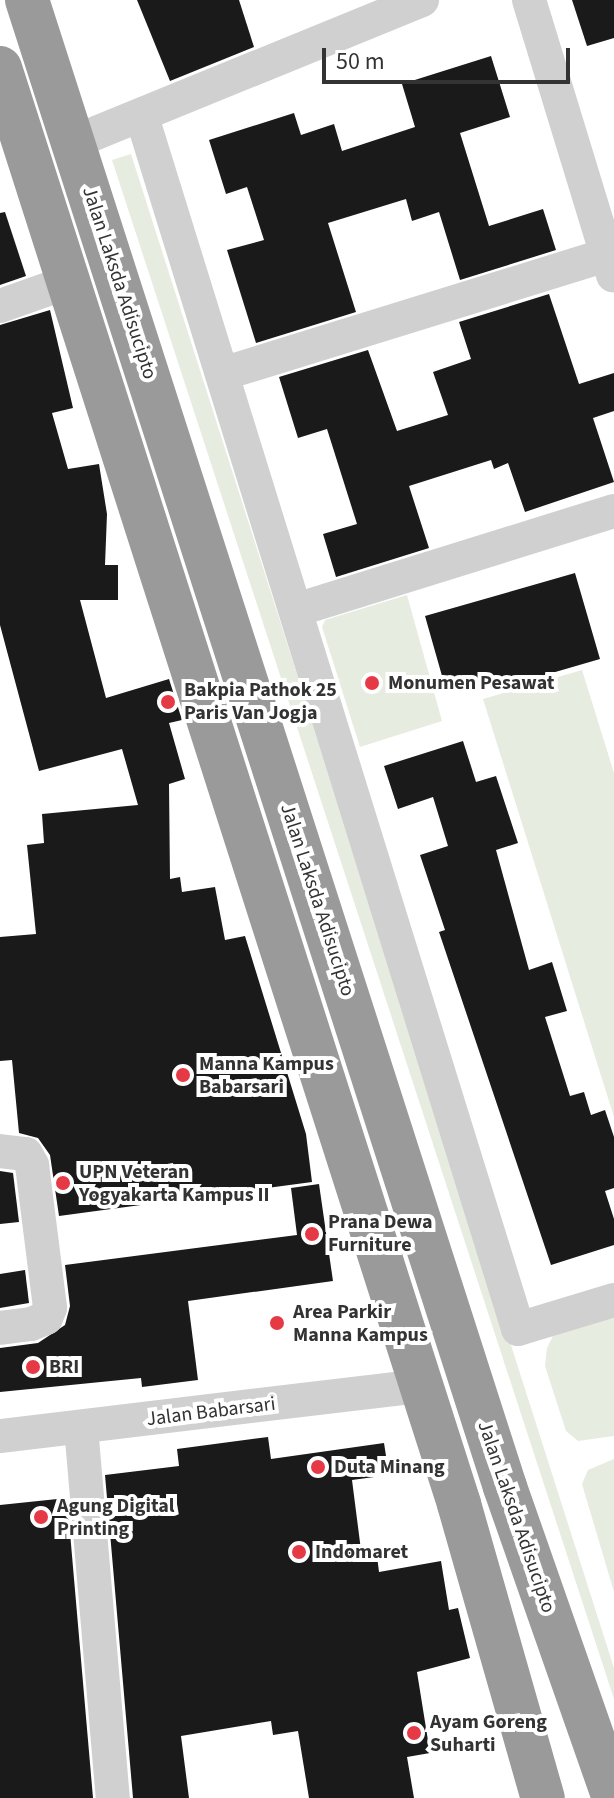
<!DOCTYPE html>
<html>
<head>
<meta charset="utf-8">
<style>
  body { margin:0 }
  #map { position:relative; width:614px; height:1798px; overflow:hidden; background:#fff; font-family:"Source Sans 3",sans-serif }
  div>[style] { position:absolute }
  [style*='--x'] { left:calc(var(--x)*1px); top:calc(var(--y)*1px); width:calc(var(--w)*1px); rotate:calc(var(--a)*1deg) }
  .green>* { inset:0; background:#e6ecdf }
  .building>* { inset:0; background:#1a1a1a }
  .minor>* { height:34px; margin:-17px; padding:0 17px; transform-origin:17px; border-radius:17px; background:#d0d0d0 }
  .highway>* { height:44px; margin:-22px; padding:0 22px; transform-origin:22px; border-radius:22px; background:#9a9a9a }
  .dots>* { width:22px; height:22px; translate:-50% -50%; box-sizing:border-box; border:4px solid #fff; border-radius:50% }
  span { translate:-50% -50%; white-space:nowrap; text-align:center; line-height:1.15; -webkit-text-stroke:8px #fff; paint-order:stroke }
  .street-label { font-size:20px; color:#333 }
  .poi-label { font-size:20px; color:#333; font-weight:700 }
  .left { translate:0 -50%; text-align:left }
  .scale { position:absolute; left:322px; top:48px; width:248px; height:36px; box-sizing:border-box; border:4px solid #333; border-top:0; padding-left:10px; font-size:24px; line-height:28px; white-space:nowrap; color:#333; -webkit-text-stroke:6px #fff; paint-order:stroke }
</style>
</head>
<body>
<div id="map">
  <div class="green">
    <i style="clip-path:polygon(131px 154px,614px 1668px,614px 1699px,112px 160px)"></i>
    <i style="clip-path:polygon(407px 595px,442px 721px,360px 747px,322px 627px,325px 620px)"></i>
    <i style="clip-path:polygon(582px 670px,614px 773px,614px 1117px,483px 699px)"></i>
    <i style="clip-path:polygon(614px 1314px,614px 1436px,578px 1441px,566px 1431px,545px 1366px,547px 1348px,555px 1332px)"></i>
    <i style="clip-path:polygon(614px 1459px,614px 1592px,582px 1484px,588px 1470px)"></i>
  </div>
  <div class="building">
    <i style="clip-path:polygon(137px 0,239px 0,254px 47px,170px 81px)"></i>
    <i style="clip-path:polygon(572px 0,614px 0,614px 38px,587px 46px)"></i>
    <i style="clip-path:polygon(491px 56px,510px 117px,460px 133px,489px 226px,543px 209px,556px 250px,460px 280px,439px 212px,412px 221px,406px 199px,328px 223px,356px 312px,256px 343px,227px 250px,264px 240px,247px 187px,226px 194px,209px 140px,294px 113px,301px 135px,334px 124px,342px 151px,415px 127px,402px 84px)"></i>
    <i style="clip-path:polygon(5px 212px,26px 276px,0 285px,0 213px)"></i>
    <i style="clip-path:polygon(549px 294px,579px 384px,614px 373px,614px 411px,593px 418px,614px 482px,525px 512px,508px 463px,494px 469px,491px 460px,409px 486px,429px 548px,336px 577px,323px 534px,357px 524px,327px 429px,298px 438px,279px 377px,368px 350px,397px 431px,448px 415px,433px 372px,471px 359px,459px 322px)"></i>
    <i style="clip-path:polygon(50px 310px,73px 408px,52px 413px,68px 469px,99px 464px,107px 514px,105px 565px,118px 565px,118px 600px,80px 600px,106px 698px,169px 679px,182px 720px,169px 723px,185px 779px,169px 784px,170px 879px,180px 877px,182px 892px,215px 887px,225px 940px,245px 936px,306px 1134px,312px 1182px,59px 1216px,50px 1155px,38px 1138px,19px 1133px,12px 1060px,0 1061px,0 937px,36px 934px,27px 845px,44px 843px,42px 814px,138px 805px,122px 749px,39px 771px,0 625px,0 325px)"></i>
    <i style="clip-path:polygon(575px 573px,600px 659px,500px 688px,496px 675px,446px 690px,425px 616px)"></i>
    <i style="clip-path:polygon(463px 741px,476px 782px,496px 776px,518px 843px,496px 850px,529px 970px,552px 962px,567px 1011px,545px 1017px,570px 1096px,584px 1092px,591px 1115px,605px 1110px,614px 1137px,614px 1188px,605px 1191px,614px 1219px,614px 1245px,551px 1265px,439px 932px,445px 930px,420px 855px,448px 846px,433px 797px,398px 809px,384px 766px)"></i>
    <i style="clip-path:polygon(0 1171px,13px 1173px,19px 1222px,0 1224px)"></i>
    <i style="clip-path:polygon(319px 1184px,333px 1281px,188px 1301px,198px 1380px,142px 1387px,141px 1378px,0 1392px,0 1348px,38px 1343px,65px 1325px,70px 1306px,65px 1265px,297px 1235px,291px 1188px)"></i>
    <i style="clip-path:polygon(25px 1270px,29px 1303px,0 1308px,0 1274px)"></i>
    <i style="clip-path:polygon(268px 1437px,271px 1459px,384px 1443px,389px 1475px,352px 1480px,362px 1558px,377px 1556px,379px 1572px,441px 1561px,449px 1610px,458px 1608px,470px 1658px,417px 1672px,430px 1753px,407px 1757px,414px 1798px,309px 1798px,298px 1731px,273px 1735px,271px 1721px,181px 1736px,189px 1798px,133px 1798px,105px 1475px,179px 1466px,177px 1449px)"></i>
    <i style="clip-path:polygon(67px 1498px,93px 1798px,0 1798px,0 1505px)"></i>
  </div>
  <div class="minor">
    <i style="--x:529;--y:0;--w:288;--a:73"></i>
    <i style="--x:142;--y:117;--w:1269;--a:72.76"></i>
    <i style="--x:518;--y:1329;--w:100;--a:-16.8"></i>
    <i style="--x:74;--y:142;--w:376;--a:-22.2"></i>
    <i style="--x:0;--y:306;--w:75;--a:-19.4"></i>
    <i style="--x:222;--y:374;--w:403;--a:-17.2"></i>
    <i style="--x:296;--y:610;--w:333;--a:-17.3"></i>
    <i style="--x:0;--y:1151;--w:26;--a:7"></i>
    <i style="--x:26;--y:1154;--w:13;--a:61"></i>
    <i style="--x:32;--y:1165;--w:144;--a:82.8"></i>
    <i style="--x:50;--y:1308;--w:11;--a:112"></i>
    <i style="--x:46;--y:1318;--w:16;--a:158"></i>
    <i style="--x:31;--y:1324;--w:31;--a:173"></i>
    <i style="--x:81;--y:1427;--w:372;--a:85.1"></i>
    <i style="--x:0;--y:1436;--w:424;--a:-6.8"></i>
  </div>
  <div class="highway">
    <i style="--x:27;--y:0;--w:1562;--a:72.18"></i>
    <i style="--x:505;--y:1487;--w:330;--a:70.7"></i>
    <i style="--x:0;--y:68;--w:1508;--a:72.27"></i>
    <i style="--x:459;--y:1504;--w:306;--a:74.1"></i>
  </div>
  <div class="dots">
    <i style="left:372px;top:683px;background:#e63946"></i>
    <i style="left:168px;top:702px;background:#e63946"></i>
    <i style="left:183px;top:1075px;background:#e63946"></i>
    <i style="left:63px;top:1183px;background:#e63946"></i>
    <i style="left:312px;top:1234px;background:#e63946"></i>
    <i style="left:277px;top:1323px;background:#e63946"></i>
    <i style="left:33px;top:1367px;background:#e63946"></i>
    <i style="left:318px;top:1467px;background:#e63946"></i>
    <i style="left:41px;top:1517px;background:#e63946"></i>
    <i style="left:299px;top:1552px;background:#e63946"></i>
    <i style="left:414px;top:1733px;background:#e63946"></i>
  </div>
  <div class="street-label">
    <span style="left:119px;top:283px;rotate:72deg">Jalan Laksda Adisucipto</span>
    <span style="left:317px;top:900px;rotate:72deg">Jalan Laksda Adisucipto</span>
    <span style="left:211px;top:1412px;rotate:-7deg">Jalan Babarsari</span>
    <span style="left:516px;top:1517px;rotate:71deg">Jalan Laksda Adisucipto</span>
  </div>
  <div class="poi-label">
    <span class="left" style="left:388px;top:683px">Monumen Pesawat</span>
    <span class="left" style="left:184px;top:702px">Bakpia Pathok 25<br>Paris Van Jogja</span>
    <span class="left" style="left:199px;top:1076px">Manna Kampus<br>Babarsari</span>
    <span class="left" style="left:79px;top:1184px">UPN Veteran<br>Yogyakarta Kampus II</span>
    <span class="left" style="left:328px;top:1234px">Prana Dewa<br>Furniture</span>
    <span class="left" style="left:293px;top:1324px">Area Parkir<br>Manna Kampus</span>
    <span class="left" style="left:49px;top:1367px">BRI</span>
    <span class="left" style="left:334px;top:1467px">Duta Minang</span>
    <span class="left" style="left:57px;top:1518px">Agung Digital<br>Printing</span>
    <span class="left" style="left:315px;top:1552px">Indomaret</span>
    <span class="left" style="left:430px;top:1734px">Ayam Goreng<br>Suharti</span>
  </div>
  <div class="scale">50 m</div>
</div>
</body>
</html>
